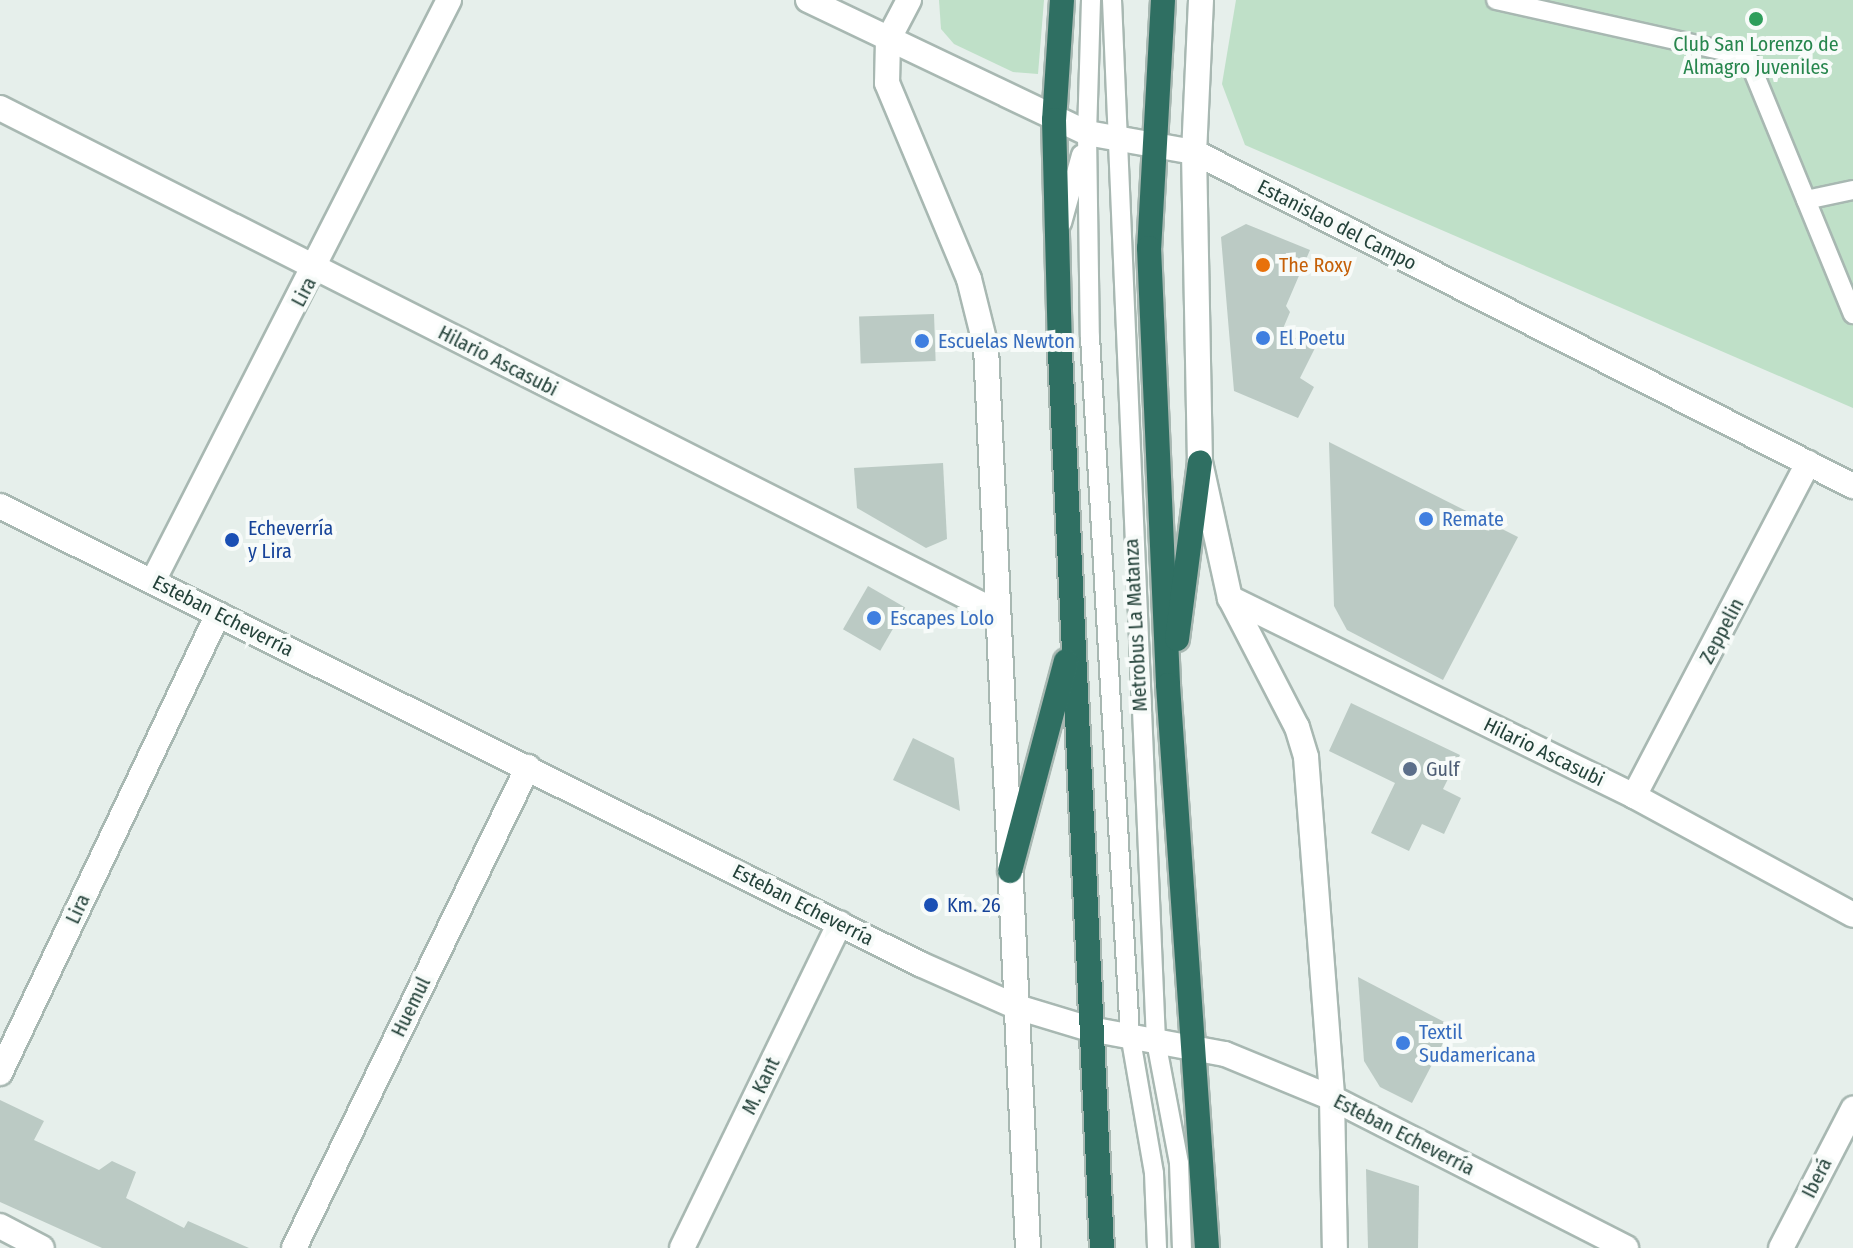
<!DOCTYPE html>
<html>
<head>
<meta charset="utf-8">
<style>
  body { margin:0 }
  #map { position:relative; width:1853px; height:1248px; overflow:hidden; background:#e6efeb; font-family:"Fira Sans Condensed",sans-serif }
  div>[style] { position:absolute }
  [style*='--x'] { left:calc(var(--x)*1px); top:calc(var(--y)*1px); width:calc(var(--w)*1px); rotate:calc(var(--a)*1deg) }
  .green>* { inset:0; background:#bfe0c8 }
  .building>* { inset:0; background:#bbcac4; transform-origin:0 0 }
  .roads { filter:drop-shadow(2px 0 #a8b8b2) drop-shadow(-2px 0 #a8b8b2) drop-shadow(0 2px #a8b8b2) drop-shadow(0 -2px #a8b8b2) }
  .lane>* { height:18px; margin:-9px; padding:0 9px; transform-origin:9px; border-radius:9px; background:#fff }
  .street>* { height:24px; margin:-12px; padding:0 12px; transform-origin:12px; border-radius:12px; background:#fff }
  .secondary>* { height:24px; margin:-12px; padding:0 12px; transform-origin:12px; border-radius:12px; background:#fff }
  .highway>* { height:24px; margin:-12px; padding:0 12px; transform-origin:12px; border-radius:12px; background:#2f6f62 }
  .dots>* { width:22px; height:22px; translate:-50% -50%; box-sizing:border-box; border:4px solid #f7fbf9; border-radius:50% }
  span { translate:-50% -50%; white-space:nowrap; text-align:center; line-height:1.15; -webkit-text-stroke:8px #f7fbf9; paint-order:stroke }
  .leisure-label { font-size:20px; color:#27864d }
  .street-label { font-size:20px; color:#24423a }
  .food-label { font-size:20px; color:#c56008 }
  .left { translate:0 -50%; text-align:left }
  .shop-label { font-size:20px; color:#366cbe }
  .transit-label { font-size:20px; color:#164399 }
  .service-label { font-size:20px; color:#4e5e75 }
</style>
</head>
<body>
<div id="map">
  <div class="green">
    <i style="clip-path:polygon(939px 0,1044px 0,1038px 74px,1013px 72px,954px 44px,941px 29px)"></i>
    <i style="clip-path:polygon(1236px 0,1853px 0,1853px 408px,1245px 145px,1222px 84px)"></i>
  </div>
  <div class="building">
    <i style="clip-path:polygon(1246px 224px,1310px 250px,1286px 306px,1290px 312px,1282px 331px,1315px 348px,1300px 378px,1314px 387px,1298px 418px,1234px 391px,1221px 237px)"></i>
    <i style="left:934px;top:314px;width:47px;height:75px;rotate:88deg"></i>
    <i style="clip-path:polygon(1329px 442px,1518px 537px,1443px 680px,1347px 630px,1334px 606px)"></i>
    <i style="clip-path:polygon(943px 463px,947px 539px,926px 548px,857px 508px,854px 468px)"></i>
    <i style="left:868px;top:586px;width:43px;height:50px;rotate:30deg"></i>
    <i style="clip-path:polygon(1351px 703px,1460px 755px,1443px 789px,1461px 798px,1444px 834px,1422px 824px,1409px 851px,1371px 833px,1395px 783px,1329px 751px)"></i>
    <i style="clip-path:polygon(913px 738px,954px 758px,960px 811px,893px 780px)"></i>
    <i style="clip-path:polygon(1358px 977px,1452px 1026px,1412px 1103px,1380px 1087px,1364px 1061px)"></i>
    <i style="clip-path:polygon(0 1100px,44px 1121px,34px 1140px,99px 1170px,112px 1161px,136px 1172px,126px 1198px,184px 1228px,188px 1221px,249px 1248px,102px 1248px,0 1202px)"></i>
    <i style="clip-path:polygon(1366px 1169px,1419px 1186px,1418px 1248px,1368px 1248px)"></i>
  </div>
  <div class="roads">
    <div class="lane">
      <i style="--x:1091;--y:0;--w:133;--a:91.7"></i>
      <i style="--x:1087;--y:133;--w:204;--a:89.2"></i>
      <i style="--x:1090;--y:337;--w:698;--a:86.72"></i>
      <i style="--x:1130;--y:1034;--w:141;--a:80.2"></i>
      <i style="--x:1154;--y:1173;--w:75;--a:87.7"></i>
      <i style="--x:1112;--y:0;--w:1042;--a:87.58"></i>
      <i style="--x:1156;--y:1041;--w:124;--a:79.3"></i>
      <i style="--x:1179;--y:1163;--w:85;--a:88"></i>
      <i style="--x:1496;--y:0;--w:257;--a:12.6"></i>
      <i style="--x:1747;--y:56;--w:279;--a:67.7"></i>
      <i style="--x:1806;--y:200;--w:48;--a:-12"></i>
      <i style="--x:1062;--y:223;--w:71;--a:-74.4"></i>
    </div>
    <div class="street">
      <i style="--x:0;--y:108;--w:1117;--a:26.82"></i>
      <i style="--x:153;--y:581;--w:652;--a:-63"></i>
      <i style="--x:1230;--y:598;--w:450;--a:26.1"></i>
      <i style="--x:1634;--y:796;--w:249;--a:28.5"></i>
      <i style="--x:1634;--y:796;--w:376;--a:-62.4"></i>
      <i style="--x:0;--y:1073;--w:508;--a:-64.59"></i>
      <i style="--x:294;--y:1248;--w:535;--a:-64.06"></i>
      <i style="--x:682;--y:1248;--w:361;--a:-64.1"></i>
      <i style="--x:1781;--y:1248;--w:157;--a:-62.6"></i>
    </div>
    <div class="secondary">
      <i style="--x:808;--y:0;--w:309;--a:25.5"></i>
      <i style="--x:1087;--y:133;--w:109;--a:10.1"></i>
      <i style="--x:1194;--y:152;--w:739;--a:26.88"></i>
      <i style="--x:909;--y:0;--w:45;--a:117.7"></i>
      <i style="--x:888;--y:40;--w:43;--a:91.3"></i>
      <i style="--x:887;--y:83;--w:212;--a:67.3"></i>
      <i style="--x:969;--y:279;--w:70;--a:76"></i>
      <i style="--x:986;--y:347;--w:902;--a:87.33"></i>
      <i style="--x:1201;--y:0;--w:152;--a:92.6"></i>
      <i style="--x:1194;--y:152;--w:310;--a:88.9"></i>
      <i style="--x:1200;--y:462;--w:139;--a:77.6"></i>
      <i style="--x:1230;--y:598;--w:145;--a:62.6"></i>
      <i style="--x:1297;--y:727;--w:31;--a:73"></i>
      <i style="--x:1306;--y:757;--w:342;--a:85.6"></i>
      <i style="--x:1332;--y:1098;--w:150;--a:88.9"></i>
      <i style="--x:0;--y:506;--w:1028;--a:26.47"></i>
      <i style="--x:920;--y:964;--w:106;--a:23.9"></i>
      <i style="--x:1017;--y:1007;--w:76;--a:16.8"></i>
      <i style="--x:1090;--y:1029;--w:137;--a:10.5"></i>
      <i style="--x:1225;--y:1054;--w:116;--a:22.4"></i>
      <i style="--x:1332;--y:1098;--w:330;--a:27"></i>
      <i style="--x:0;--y:1226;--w:47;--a:27.6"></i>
    </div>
    <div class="highway">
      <i style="--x:1062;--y:0;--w:120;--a:93.8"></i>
      <i style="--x:1054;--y:120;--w:232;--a:88.5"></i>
      <i style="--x:1060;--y:352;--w:897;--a:87.32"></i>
      <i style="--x:1163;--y:0;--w:248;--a:93.2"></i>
      <i style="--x:1149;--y:248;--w:437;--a:87.5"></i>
      <i style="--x:1168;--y:685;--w:564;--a:86.04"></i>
      <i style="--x:1177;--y:639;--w:178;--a:-82.6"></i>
      <i style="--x:1010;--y:871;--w:217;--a:-75.1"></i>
    </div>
  </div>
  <div class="dots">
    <i style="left:1756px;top:19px;background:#2e9e5b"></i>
    <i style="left:1263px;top:265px;background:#e8710a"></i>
    <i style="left:1263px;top:338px;background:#3f7fe0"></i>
    <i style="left:922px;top:341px;background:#3f7fe0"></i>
    <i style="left:1426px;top:519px;background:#3f7fe0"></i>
    <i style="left:232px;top:540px;background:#1a4fb4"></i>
    <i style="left:874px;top:618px;background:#3f7fe0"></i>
    <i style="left:1410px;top:769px;background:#5c6f8a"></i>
    <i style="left:931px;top:905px;background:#1a4fb4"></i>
    <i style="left:1403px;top:1043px;background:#3f7fe0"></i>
  </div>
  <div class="leisure-label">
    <span style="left:1756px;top:56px">Club San Lorenzo de<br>Almagro Juveniles</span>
  </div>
  <div class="street-label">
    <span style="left:1337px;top:225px;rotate:27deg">Estanislao del Campo</span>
    <span style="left:304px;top:292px;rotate:-62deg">Lira</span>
    <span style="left:498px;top:361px;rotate:27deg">Hilario Ascasubi</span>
    <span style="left:223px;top:616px;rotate:27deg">Esteban Echeverría</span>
    <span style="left:1136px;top:625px;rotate:-93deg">Metrobus La Matanza</span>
    <span style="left:1722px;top:631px;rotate:-62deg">Zeppelin</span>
    <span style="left:1544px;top:752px;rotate:26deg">Hilario Ascasubi</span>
    <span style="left:803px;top:905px;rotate:27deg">Esteban Echeverría</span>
    <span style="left:78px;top:909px;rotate:-65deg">Lira</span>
    <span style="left:411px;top:1007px;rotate:-64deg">Huemul</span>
    <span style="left:761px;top:1086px;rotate:-64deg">M. Kant</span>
    <span style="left:1404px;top:1135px;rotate:27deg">Esteban Echeverría</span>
    <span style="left:1817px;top:1178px;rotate:-63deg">Iberá</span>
  </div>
  <div class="food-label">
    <span class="left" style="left:1279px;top:265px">The Roxy</span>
  </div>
  <div class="shop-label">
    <span class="left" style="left:1279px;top:338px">El Poetu</span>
    <span class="left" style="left:938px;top:341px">Escuelas Newton</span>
    <span class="left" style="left:1442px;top:519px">Remate</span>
    <span class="left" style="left:890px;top:618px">Escapes Lolo</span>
    <span class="left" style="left:1419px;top:1044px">Textil<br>Sudamericana</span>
  </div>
  <div class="transit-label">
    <span class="left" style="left:248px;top:540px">Echeverría<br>y Lira</span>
    <span class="left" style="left:947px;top:905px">Km. 26</span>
  </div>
  <div class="service-label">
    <span class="left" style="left:1426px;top:769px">Gulf</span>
  </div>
</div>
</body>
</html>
